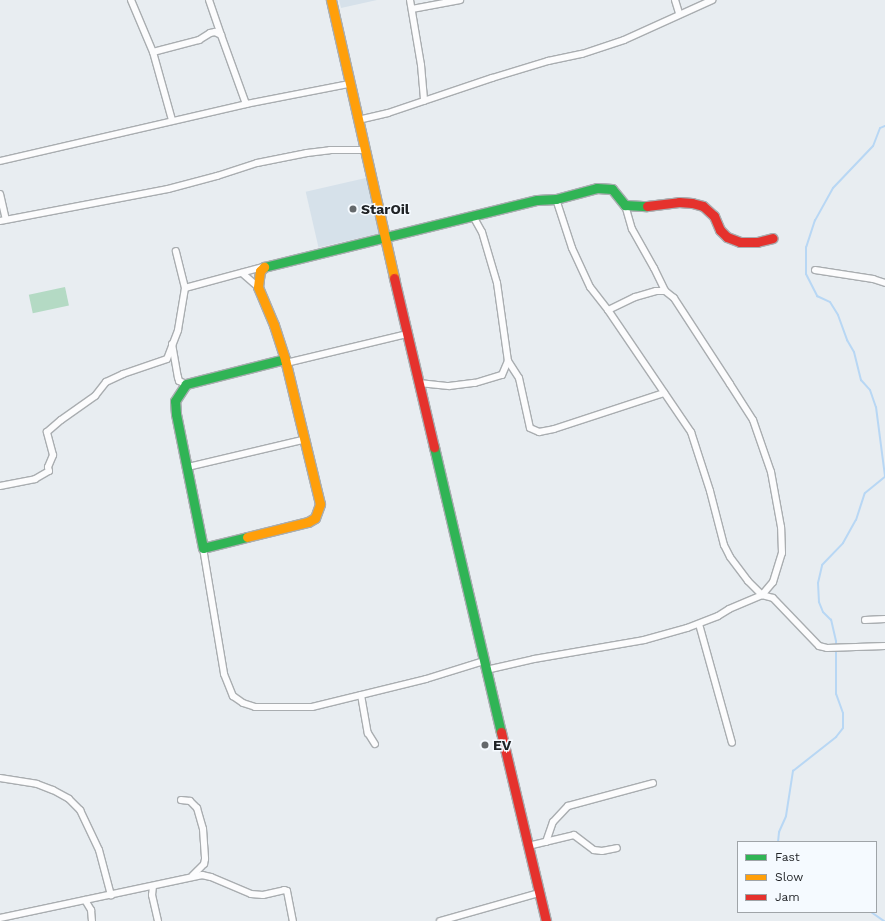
<!DOCTYPE html>
<html>
<head>
<meta charset="utf-8">
<style>
  body { margin:0 }
  #map { position:relative; width:885px; height:921px; overflow:hidden; background:#e8edf1; font-family:"Work Sans",sans-serif }
  div>[style] { position:absolute }
  [style*='--x'] { left:calc(var(--x)*1px); top:calc(var(--y)*1px); width:calc(var(--w)*1px); rotate:calc(var(--a)*1deg) }
  .built>* { inset:0; background:#d6e1ea; transform-origin:0 0 }
  .green>* { inset:0; background:#b4dac4; transform-origin:0 0 }
  .stream>* { height:2px; margin:-1px; padding:0 1px; transform-origin:1px; border-radius:1px; background:#b8d7f4 }
  .roads { filter:drop-shadow(1px 0 #a9adb0) drop-shadow(-1px 0 #a9adb0) drop-shadow(0 1px #a9adb0) drop-shadow(0 -1px #a9adb0) }
  .street>* { height:6px; margin:-3px; padding:0 3px; transform-origin:3px; border-radius:3px; background:#fcfcfd }
  .fast>* { height:9px; margin:-4.5px; padding:0 4.5px; transform-origin:4.5px; border-radius:4.5px; background:#30b455 }
  .slow>* { height:9px; margin:-4.5px; padding:0 4.5px; transform-origin:4.5px; border-radius:4.5px; background:#ff9f0a }
  .jam>* { height:9px; margin:-4.5px; padding:0 4.5px; transform-origin:4.5px; border-radius:4.5px; background:#e5322d }
  .dots>* { width:11px; height:11px; translate:-50% -50%; box-sizing:border-box; border:2px solid #f5faff; border-radius:50% }
  span { translate:-50% -50%; white-space:nowrap; text-align:center; line-height:1.15; -webkit-text-stroke:3px #f5faff; paint-order:stroke }
  .poi-label { font-size:14px; color:#1f2225; font-weight:700 }
  .left { translate:0 -50%; text-align:left }
  .legend { position:absolute; left:737px; top:841px; width:140px; height:72px; box-sizing:border-box; background:#f5faff; border:1px solid #9fa4a8; margin:0; padding:5px 7px; list-style:none; font-size:12px; color:#1f2225 }
  .legend li { display:flex; align-items:center; gap:8px; height:20px }
  .legend b { width:20px; border:1px solid #9fa4a8 }
</style>
</head>
<body>
<div id="map">
  <div class="built">
    <i style="clip-path:polygon(339px 0,377px 0,341px 8px)"></i>
    <i style="left:370px;top:177px;width:57px;height:66px;rotate:77deg"></i>
  </div>
  <div class="green">
    <i style="left:65px;top:287px;width:19px;height:37px;rotate:78deg"></i>
  </div>
  <div class="stream">
    <i style="--x:885;--y:126;--w:5;--a:158"></i>
    <i style="--x:880;--y:128;--w:19;--a:111"></i>
    <i style="--x:873;--y:146;--w:58;--a:133.6"></i>
    <i style="--x:833;--y:188;--w:37;--a:119"></i>
    <i style="--x:815;--y:220;--w:28;--a:108"></i>
    <i style="--x:806;--y:247;--w:27;--a:90"></i>
    <i style="--x:806;--y:274;--w:25;--a:63"></i>
    <i style="--x:817;--y:296;--w:14;--a:25"></i>
    <i style="--x:830;--y:302;--w:15;--a:58"></i>
    <i style="--x:838;--y:315;--w:27;--a:70"></i>
    <i style="--x:847;--y:340;--w:14;--a:60"></i>
    <i style="--x:854;--y:352;--w:29;--a:76"></i>
    <i style="--x:861;--y:380;--w:13;--a:48"></i>
    <i style="--x:870;--y:390;--w:18;--a:71"></i>
    <i style="--x:876;--y:407;--w:70;--a:82.6"></i>
    <i style="--x:778;--y:842;--w:10;--a:-84"></i>
    <i style="--x:779;--y:832;--w:17;--a:-66"></i>
    <i style="--x:786;--y:816;--w:46;--a:-81.2"></i>
    <i style="--x:793;--y:771;--w:55;--a:-38.3"></i>
    <i style="--x:836;--y:737;--w:11;--a:-52"></i>
    <i style="--x:843;--y:728;--w:15;--a:-90"></i>
    <i style="--x:843;--y:713;--w:20;--a:-110"></i>
    <i style="--x:836;--y:694;--w:53;--a:-90"></i>
    <i style="--x:836;--y:641;--w:22;--a:-103"></i>
    <i style="--x:831;--y:620;--w:11;--a:-135"></i>
    <i style="--x:823;--y:612;--w:11;--a:-112"></i>
    <i style="--x:819;--y:602;--w:19;--a:-93"></i>
    <i style="--x:818;--y:583;--w:18;--a:-77"></i>
    <i style="--x:822;--y:565;--w:30;--a:-46"></i>
    <i style="--x:843;--y:543;--w:26;--a:-61"></i>
    <i style="--x:856;--y:520;--w:28;--a:-72"></i>
    <i style="--x:865;--y:493;--w:26;--a:-39"></i>
    <i style="--x:871;--y:912;--w:16;--a:35"></i>
  </div>
  <div class="roads">
    <div class="street">
      <i style="--x:131;--y:0;--w:56;--a:67.1"></i>
      <i style="--x:153;--y:52;--w:71;--a:74.4"></i>
      <i style="--x:209;--y:0;--w:37;--a:71"></i>
      <i style="--x:410;--y:0;--w:66;--a:80.4"></i>
      <i style="--x:421;--y:65;--w:36;--a:85"></i>
      <i style="--x:675;--y:0;--w:14;--a:73"></i>
      <i style="--x:412;--y:9;--w:49;--a:-10.6"></i>
      <i style="--x:153;--y:52;--w:48;--a:-14.6"></i>
      <i style="--x:199;--y:40;--w:13;--a:-32"></i>
      <i style="--x:210;--y:33;--w:5;--a:-11"></i>
      <i style="--x:215;--y:32;--w:7;--a:27"></i>
      <i style="--x:221;--y:35;--w:73;--a:70.1"></i>
      <i style="--x:358;--y:120;--w:31;--a:-13"></i>
      <i style="--x:388;--y:113;--w:110;--a:-18.6"></i>
      <i style="--x:492;--y:78;--w:59;--a:-16.9"></i>
      <i style="--x:548;--y:61;--w:35;--a:-12"></i>
      <i style="--x:582;--y:54;--w:44;--a:-18.4"></i>
      <i style="--x:624;--y:40;--w:97;--a:-24.4"></i>
      <i style="--x:0;--y:161;--w:253;--a:-13"></i>
      <i style="--x:246;--y:104;--w:105;--a:-11"></i>
      <i style="--x:0;--y:194;--w:26;--a:77"></i>
      <i style="--x:625;--y:205;--w:25;--a:74"></i>
      <i style="--x:632;--y:229;--w:45;--a:60.6"></i>
      <i style="--x:654;--y:268;--w:25;--a:64"></i>
      <i style="--x:473;--y:216;--w:18;--a:61"></i>
      <i style="--x:482;--y:232;--w:53;--a:73.6"></i>
      <i style="--x:497;--y:283;--w:79;--a:82"></i>
      <i style="--x:508;--y:361;--w:20;--a:57"></i>
      <i style="--x:519;--y:378;--w:51;--a:77.6"></i>
      <i style="--x:530;--y:428;--w:10;--a:24"></i>
      <i style="--x:539;--y:432;--w:15;--a:-11"></i>
      <i style="--x:554;--y:429;--w:116;--a:-18.1"></i>
      <i style="--x:0;--y:221;--w:171;--a:-10.8"></i>
      <i style="--x:168;--y:189;--w:51;--a:-14.9"></i>
      <i style="--x:217;--y:176;--w:42;--a:-18"></i>
      <i style="--x:257;--y:163;--w:51;--a:-11.3"></i>
      <i style="--x:307;--y:153;--w:23;--a:-7"></i>
      <i style="--x:330;--y:150;--w:35;--a:0"></i>
      <i style="--x:815;--y:270;--w:59;--a:8.8"></i>
      <i style="--x:873;--y:279;--w:13;--a:18"></i>
      <i style="--x:242;--y:273;--w:21;--a:41"></i>
      <i style="--x:185;--y:288;--w:81;--a:-15.1"></i>
      <i style="--x:608;--y:310;--w:148;--a:55.8"></i>
      <i style="--x:691;--y:432;--w:62;--a:72.1"></i>
      <i style="--x:710;--y:491;--w:56;--a:75.5"></i>
      <i style="--x:724;--y:545;--w:13;--a:63"></i>
      <i style="--x:730;--y:557;--w:30;--a:53"></i>
      <i style="--x:748;--y:581;--w:20;--a:45"></i>
      <i style="--x:762;--y:595;--w:11;--a:15"></i>
      <i style="--x:773;--y:598;--w:66;--a:46.2"></i>
      <i style="--x:819;--y:646;--w:8;--a:14"></i>
      <i style="--x:827;--y:648;--w:58;--a:-2"></i>
      <i style="--x:172;--y:344;--w:34;--a:80"></i>
      <i style="--x:178;--y:377;--w:4;--a:76"></i>
      <i style="--x:179;--y:381;--w:8;--a:23"></i>
      <i style="--x:286;--y:363;--w:124;--a:-13.5"></i>
      <i style="--x:419;--y:383;--w:30;--a:6"></i>
      <i style="--x:449;--y:386;--w:26;--a:-7"></i>
      <i style="--x:475;--y:383;--w:28;--a:-17"></i>
      <i style="--x:502;--y:375;--w:15;--a:-67"></i>
      <i style="--x:188;--y:467;--w:121;--a:-13.3"></i>
      <i style="--x:0;--y:486;--w:36;--a:-11"></i>
      <i style="--x:35;--y:479;--w:16;--a:-30"></i>
      <i style="--x:49;--y:471;--w:4;--a:-104"></i>
      <i style="--x:48;--y:467;--w:13;--a:-67"></i>
      <i style="--x:53;--y:455;--w:24;--a:-105"></i>
      <i style="--x:47;--y:432;--w:18;--a:-41"></i>
      <i style="--x:61;--y:420;--w:42;--a:-35.2"></i>
      <i style="--x:95;--y:396;--w:18;--a:-52"></i>
      <i style="--x:106;--y:382;--w:19;--a:-25"></i>
      <i style="--x:123;--y:374;--w:46;--a:-18.8"></i>
      <i style="--x:167;--y:359;--w:31;--a:-69"></i>
      <i style="--x:178;--y:330;--w:43;--a:-80.5"></i>
      <i style="--x:185;--y:288;--w:38;--a:-104"></i>
      <i style="--x:203;--y:548;--w:128;--a:80.5"></i>
      <i style="--x:224;--y:674;--w:24;--a:68"></i>
      <i style="--x:233;--y:696;--w:12;--a:35"></i>
      <i style="--x:243;--y:703;--w:13;--a:18"></i>
      <i style="--x:255;--y:707;--w:57;--a:0"></i>
      <i style="--x:312;--y:707;--w:117;--a:-13.8"></i>
      <i style="--x:426;--y:679;--w:61;--a:-17.2"></i>
      <i style="--x:865;--y:620;--w:20;--a:-3"></i>
      <i style="--x:699;--y:624;--w:123;--a:74.5"></i>
      <i style="--x:486;--y:670;--w:49;--a:-12.9"></i>
      <i style="--x:534;--y:659;--w:112;--a:-9.8"></i>
      <i style="--x:644;--y:640;--w:45;--a:-15.6"></i>
      <i style="--x:687;--y:628;--w:33;--a:-21"></i>
      <i style="--x:718;--y:616;--w:13;--a:-32"></i>
      <i style="--x:729;--y:609;--w:36;--a:-23"></i>
      <i style="--x:762;--y:595;--w:17;--a:-50"></i>
      <i style="--x:773;--y:582;--w:30;--a:-73"></i>
      <i style="--x:782;--y:553;--w:26;--a:-92"></i>
      <i style="--x:781;--y:527;--w:56;--a:-100.3"></i>
      <i style="--x:771;--y:472;--w:55;--a:-109.1"></i>
      <i style="--x:753;--y:420;--w:43;--a:-122.6"></i>
      <i style="--x:730;--y:384;--w:103;--a:-123.1"></i>
      <i style="--x:674;--y:298;--w:11;--a:-142"></i>
      <i style="--x:665;--y:291;--w:9;--a:180"></i>
      <i style="--x:656;--y:291;--w:22;--a:164"></i>
      <i style="--x:635;--y:297;--w:30;--a:154"></i>
      <i style="--x:608;--y:310;--w:29;--a:-128"></i>
      <i style="--x:590;--y:287;--w:43;--a:-114.8"></i>
      <i style="--x:572;--y:248;--w:52;--a:-108.1"></i>
      <i style="--x:361;--y:695;--w:39;--a:80"></i>
      <i style="--x:368;--y:733;--w:13;--a:58"></i>
      <i style="--x:0;--y:778;--w:37;--a:9"></i>
      <i style="--x:37;--y:784;--w:17;--a:21"></i>
      <i style="--x:53;--y:790;--w:18;--a:29"></i>
      <i style="--x:69;--y:799;--w:16;--a:45"></i>
      <i style="--x:80;--y:810;--w:44;--a:64.6"></i>
      <i style="--x:99;--y:850;--w:47;--a:75.1"></i>
      <i style="--x:181;--y:800;--w:9;--a:6"></i>
      <i style="--x:190;--y:801;--w:10;--a:45"></i>
      <i style="--x:197;--y:808;--w:22;--a:74"></i>
      <i style="--x:203;--y:829;--w:30;--a:86"></i>
      <i style="--x:205;--y:859;--w:5;--a:101"></i>
      <i style="--x:204;--y:864;--w:16;--a:135"></i>
      <i style="--x:546;--y:842;--w:21;--a:-71"></i>
      <i style="--x:553;--y:822;--w:22;--a:-47"></i>
      <i style="--x:568;--y:806;--w:88;--a:-15.1"></i>
      <i style="--x:528;--y:846;--w:47;--a:-13.4"></i>
      <i style="--x:574;--y:835;--w:25;--a:37"></i>
      <i style="--x:594;--y:850;--w:8;--a:7"></i>
      <i style="--x:602;--y:851;--w:15;--a:-11"></i>
      <i style="--x:153;--y:886;--w:9;--a:96"></i>
      <i style="--x:152;--y:895;--w:27;--a:77"></i>
      <i style="--x:85;--y:900;--w:12;--a:59"></i>
      <i style="--x:91;--y:910;--w:11;--a:85"></i>
      <i style="--x:0;--y:918;--w:207;--a:-12"></i>
      <i style="--x:202;--y:875;--w:9;--a:13"></i>
      <i style="--x:211;--y:877;--w:43;--a:23"></i>
      <i style="--x:251;--y:894;--w:12;--a:5"></i>
      <i style="--x:263;--y:895;--w:22;--a:-13"></i>
      <i style="--x:284;--y:890;--w:3;--a:18"></i>
      <i style="--x:287;--y:891;--w:31;--a:79"></i>
      <i style="--x:440;--y:921;--w:103;--a:-15.8"></i>
    </div>
    <div class="fast">
      <i style="--x:264;--y:267;--w:281;--a:-13.8"></i>
      <i style="--x:537;--y:200;--w:19;--a:-3"></i>
      <i style="--x:556;--y:199;--w:42;--a:-15"></i>
      <i style="--x:597;--y:188;--w:15;--a:4"></i>
      <i style="--x:612;--y:189;--w:21;--a:51"></i>
      <i style="--x:625;--y:205;--w:22;--a:3"></i>
      <i style="--x:434;--y:447;--w:293;--a:76.8"></i>
      <i style="--x:247;--y:537;--w:45;--a:166"></i>
      <i style="--x:203;--y:548;--w:137;--a:-101.4"></i>
      <i style="--x:176;--y:414;--w:13;--a:-94"></i>
      <i style="--x:175;--y:401;--w:20;--a:-57"></i>
      <i style="--x:186;--y:384;--w:102;--a:-14.2"></i>
    </div>
    <div class="slow">
      <i style="--x:331;--y:0;--w:285;--a:77.2"></i>
      <i style="--x:247;--y:537;--w:63;--a:-13.8"></i>
      <i style="--x:308;--y:522;--w:8;--a:-30"></i>
      <i style="--x:315;--y:518;--w:15;--a:-70"></i>
      <i style="--x:320;--y:504;--w:149;--a:-103.6"></i>
      <i style="--x:285;--y:359;--w:36;--a:-108"></i>
      <i style="--x:274;--y:325;--w:41;--a:-112.8"></i>
      <i style="--x:258;--y:287;--w:16;--a:-83"></i>
      <i style="--x:260;--y:271;--w:6;--a:-45"></i>
    </div>
    <div class="jam">
      <i style="--x:647;--y:206;--w:32;--a:-7"></i>
      <i style="--x:679;--y:202;--w:13;--a:4"></i>
      <i style="--x:692;--y:203;--w:11;--a:15"></i>
      <i style="--x:703;--y:206;--w:15;--a:42"></i>
      <i style="--x:714;--y:216;--w:15;--a:67"></i>
      <i style="--x:720;--y:230;--w:10;--a:45"></i>
      <i style="--x:727;--y:237;--w:14;--a:21"></i>
      <i style="--x:740;--y:242;--w:17;--a:0"></i>
      <i style="--x:757;--y:242;--w:16;--a:-14"></i>
      <i style="--x:394;--y:278;--w:174;--a:76.7"></i>
      <i style="--x:501;--y:732;--w:194;--a:76.6"></i>
    </div>
  </div>
  <div class="dots">
    <i style="left:353px;top:209px;background:#65696c"></i>
    <i style="left:485px;top:745px;background:#65696c"></i>
  </div>
  <div class="poi-label">
    <span class="left" style="left:361px;top:209px">StarOil</span>
    <span class="left" style="left:493px;top:745px">EV</span>
  </div>
  <ul class="legend">
  <li><b style="height:5px;background:#30b455"></b>Fast</li>
  <li><b style="height:5px;background:#ff9f0a"></b>Slow</li>
  <li><b style="height:5px;background:#e5322d"></b>Jam</li>
  </ul>
</div>
</body>
</html>
